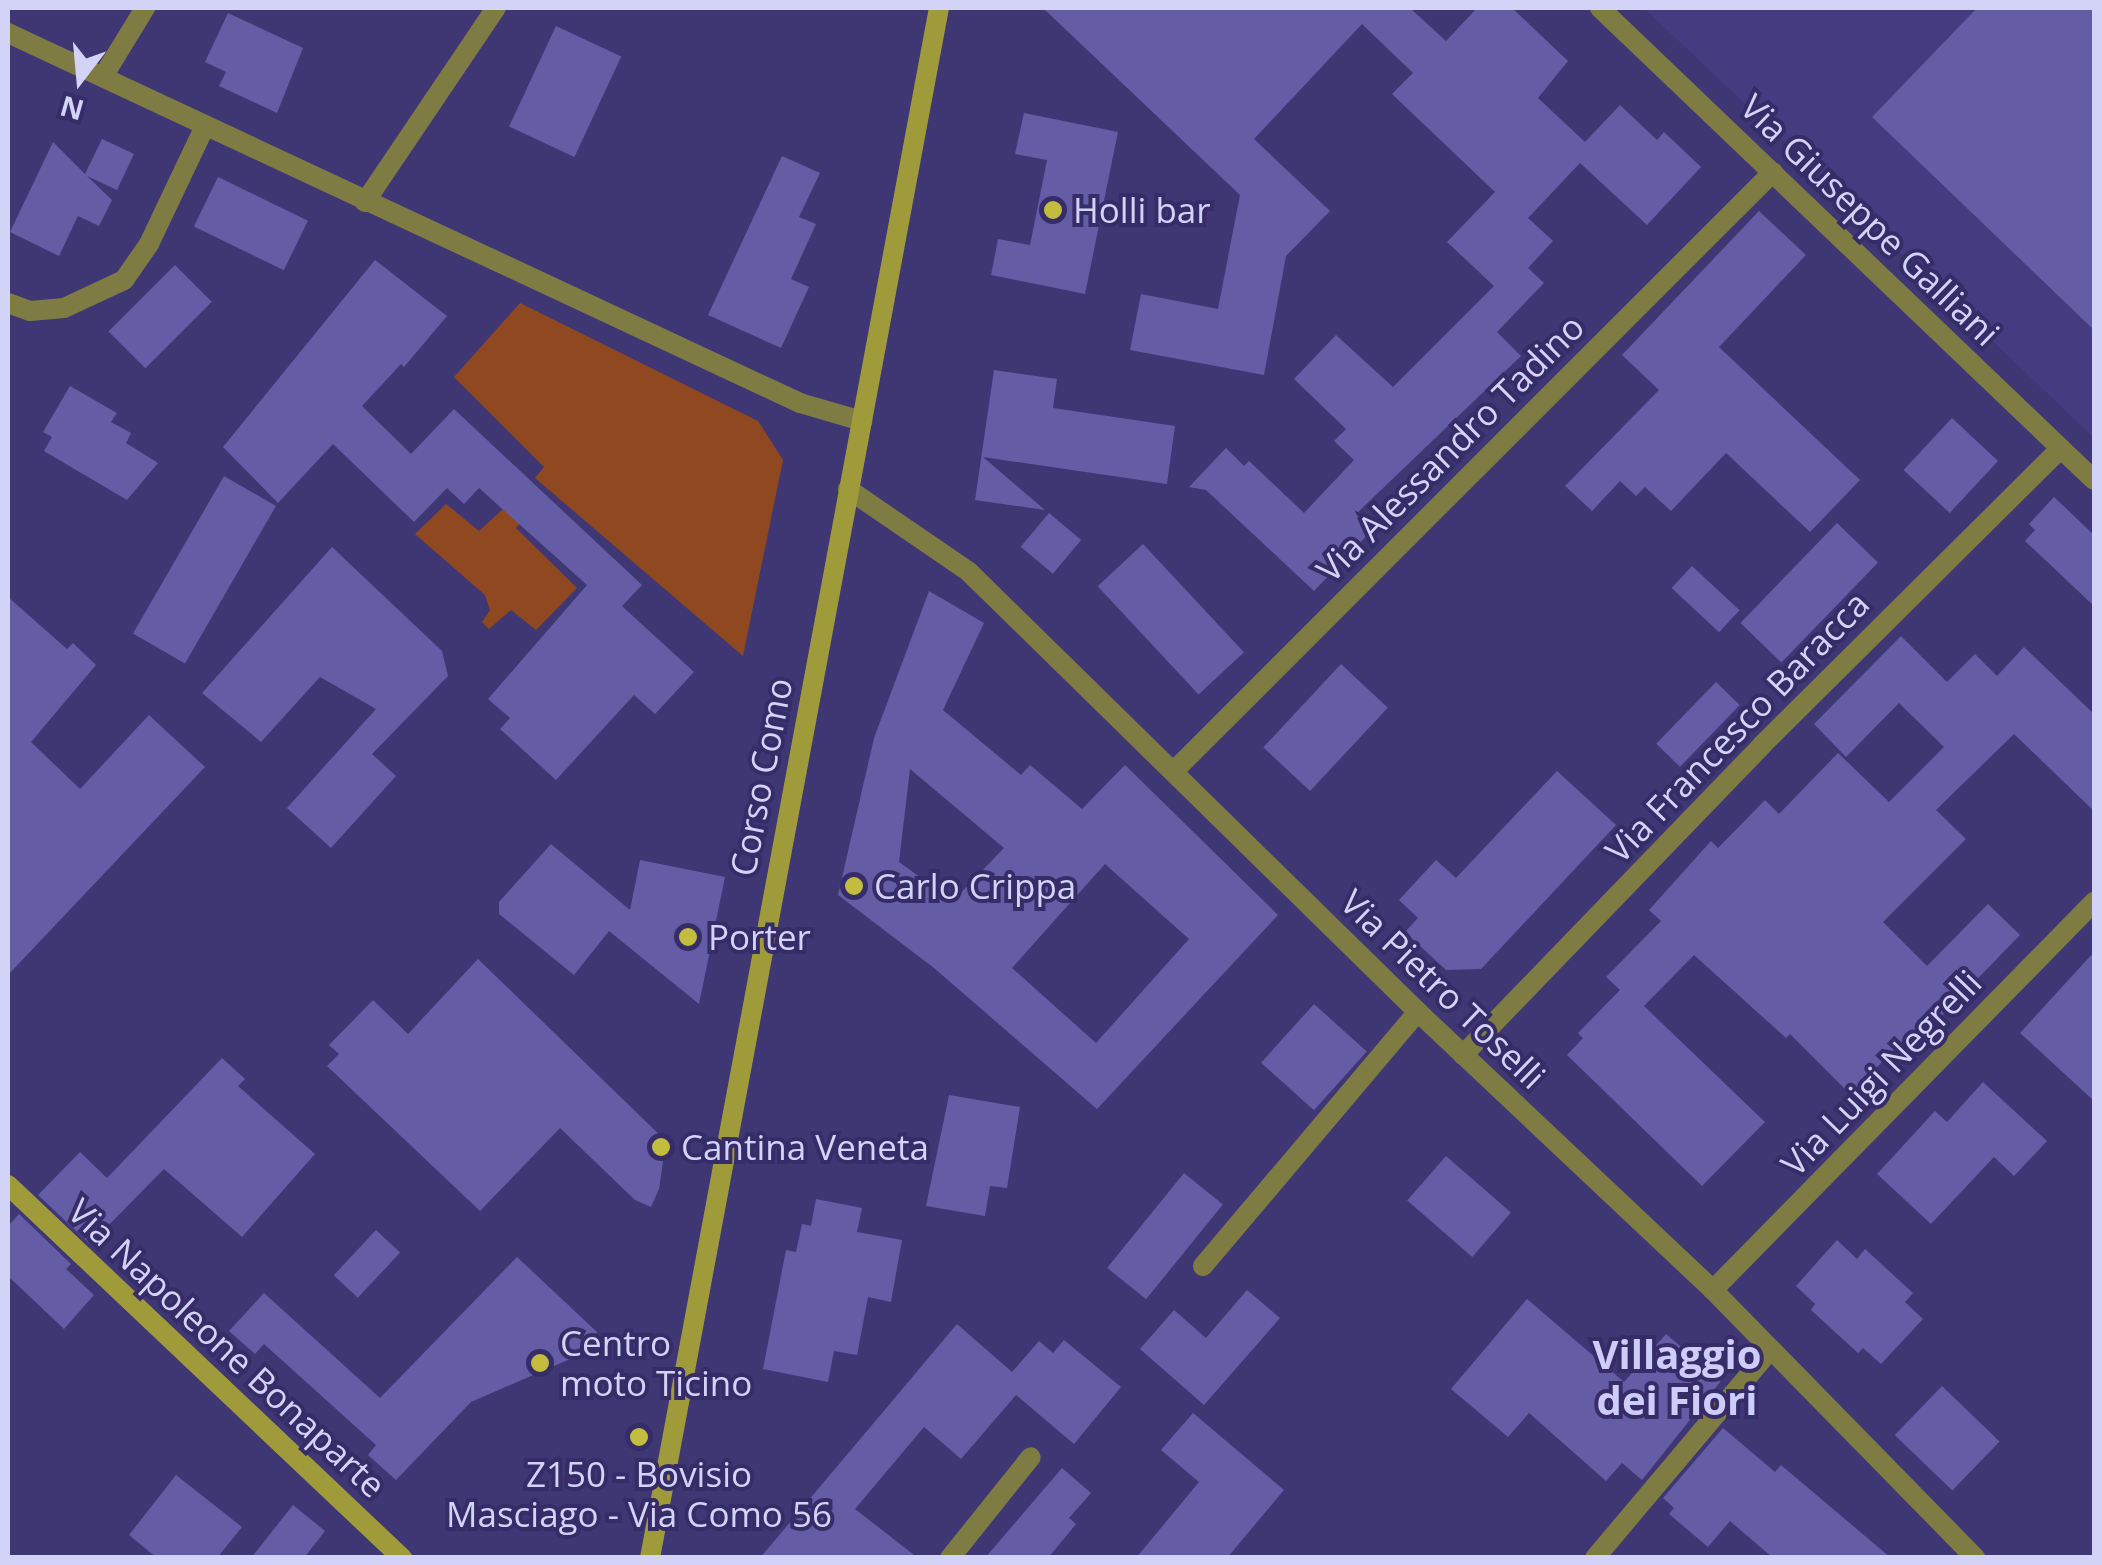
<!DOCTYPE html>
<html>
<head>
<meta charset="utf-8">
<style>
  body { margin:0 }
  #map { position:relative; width:2102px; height:1565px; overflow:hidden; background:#3f3774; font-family:"Open Sans",sans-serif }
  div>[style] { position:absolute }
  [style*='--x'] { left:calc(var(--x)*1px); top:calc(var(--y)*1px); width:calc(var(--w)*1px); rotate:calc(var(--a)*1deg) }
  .built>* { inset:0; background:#453b80 }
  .green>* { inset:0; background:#904820 }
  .building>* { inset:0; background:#645ca5; transform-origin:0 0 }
  .street>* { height:20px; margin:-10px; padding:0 10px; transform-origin:10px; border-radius:10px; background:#7e7c43 }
  .secondary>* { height:20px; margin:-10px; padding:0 10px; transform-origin:10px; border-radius:10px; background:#9f9b3a }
  .dots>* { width:28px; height:28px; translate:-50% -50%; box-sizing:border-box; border:5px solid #352c68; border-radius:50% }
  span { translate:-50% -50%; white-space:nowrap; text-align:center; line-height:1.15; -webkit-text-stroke:8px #352c68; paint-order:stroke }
  .poi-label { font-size:35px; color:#d3d2f7 }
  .left { translate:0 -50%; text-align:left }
  .street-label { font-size:35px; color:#d3d2f7 }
  .quarter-label { font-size:40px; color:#ceccf8; font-weight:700 }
  .frame { position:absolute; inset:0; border:10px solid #d3d2f7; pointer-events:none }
  .north { position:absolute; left:30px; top:30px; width:100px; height:100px; -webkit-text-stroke:8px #352c68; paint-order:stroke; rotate:196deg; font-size:28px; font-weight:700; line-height:40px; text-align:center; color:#d3d2f7 }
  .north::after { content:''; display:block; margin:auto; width:35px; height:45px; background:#d3d2f7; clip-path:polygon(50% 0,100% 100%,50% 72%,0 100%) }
</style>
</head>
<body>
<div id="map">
  <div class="built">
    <i style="clip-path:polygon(1644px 8px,2094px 8px,2094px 438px,1759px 117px)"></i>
  </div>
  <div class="green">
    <i style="clip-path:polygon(520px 303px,758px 421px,783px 460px,743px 656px,535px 478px,544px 467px,454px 377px)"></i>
    <i style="clip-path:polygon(526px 488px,541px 501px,516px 528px,577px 588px,536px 630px,511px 610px,489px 629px,482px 622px,490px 610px,485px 595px,415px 534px,446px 504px,479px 531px)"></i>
  </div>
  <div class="building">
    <i style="clip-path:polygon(1043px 8px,1410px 8px,1446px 41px,1477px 8px,1512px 8px,1568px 61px,1538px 98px,1585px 142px,1620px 105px,1657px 140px,1664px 132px,1701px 167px,1647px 225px,1580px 163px,1528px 218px,1553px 241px,1528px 268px,1544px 283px,1497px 332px,1521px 356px,1356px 514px,1373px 529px,1314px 591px,1206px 490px,1189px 487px,1226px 448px,1244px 466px,1249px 461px,1304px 513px,1354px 460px,1334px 441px,1346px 429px,1294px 379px,1336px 335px,1393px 387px,1494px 286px,1447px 242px,1495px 192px,1392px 94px,1413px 73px,1362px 24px,1254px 139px,1330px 211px,1286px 256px,1264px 375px,1130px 350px,1141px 294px,1218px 309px,1240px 195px)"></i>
    <i style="clip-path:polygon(1977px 8px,2094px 8px,2094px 330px,1872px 117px)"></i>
    <i style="clip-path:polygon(228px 13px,303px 48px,277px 113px,219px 86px,226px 72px,205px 62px)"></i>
    <i style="left:556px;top:26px;width:72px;height:111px;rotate:25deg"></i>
    <i style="clip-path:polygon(1024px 113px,1118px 132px,1085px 294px,991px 275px,998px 239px,1030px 245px,1047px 160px,1015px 154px)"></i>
    <i style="clip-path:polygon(102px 139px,134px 154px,117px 190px,87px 176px,112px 200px,99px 226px,78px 216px,59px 256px,10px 232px,53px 142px,85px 174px)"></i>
    <i style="clip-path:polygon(782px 156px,820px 173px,799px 217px,816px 224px,791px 279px,809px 287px,781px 348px,708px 315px)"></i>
    <i style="left:218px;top:177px;width:100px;height:55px;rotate:26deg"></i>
    <i style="clip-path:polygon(1759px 211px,1806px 255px,1719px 347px,1860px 480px,1810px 532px,1726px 453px,1671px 511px,1645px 487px,1636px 496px,1620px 481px,1592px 511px,1565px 486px,1659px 390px,1622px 355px)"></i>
    <i style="clip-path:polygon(375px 260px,447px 316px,404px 367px,401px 364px,362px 406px,411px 454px,454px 409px,642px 585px,622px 606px,694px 672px,655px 714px,634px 695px,556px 780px,500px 729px,510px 718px,488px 699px,587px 585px,479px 488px,464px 504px,447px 488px,414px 522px,333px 444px,278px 503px,223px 447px)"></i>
    <i style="left:175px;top:265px;width:52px;height:94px;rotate:45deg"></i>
    <i style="clip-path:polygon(994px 370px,1057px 379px,1053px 408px,1175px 426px,1167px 484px,983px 457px,1045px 510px,975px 500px)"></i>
    <i style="clip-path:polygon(70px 386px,117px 413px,111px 422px,131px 433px,126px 443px,158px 463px,127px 500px,44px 451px,52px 437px,43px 432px)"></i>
    <i style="left:1952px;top:418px;width:63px;height:71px;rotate:43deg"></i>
    <i style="left:224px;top:476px;width:60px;height:182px;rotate:30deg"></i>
    <i style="clip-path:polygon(2054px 497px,2094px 535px,2094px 606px,2025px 541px,2035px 530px,2029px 524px)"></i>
    <i style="left:1049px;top:513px;width:42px;height:44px;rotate:40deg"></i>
    <i style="left:1837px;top:523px;width:57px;height:139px;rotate:44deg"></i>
    <i style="left:1143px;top:544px;width:148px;height:62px;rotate:47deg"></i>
    <i style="clip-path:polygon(332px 547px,442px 651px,448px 676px,372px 754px,396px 776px,331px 848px,287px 808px,376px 709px,320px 677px,261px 742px,202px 693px)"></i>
    <i style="left:1692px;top:566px;width:65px;height:30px;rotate:43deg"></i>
    <i style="clip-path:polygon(evenodd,929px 591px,984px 623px,943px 710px,1021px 775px,1030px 765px,1082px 809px,1125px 765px,1278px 915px,1097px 1109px,934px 968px,838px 895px,874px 738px,929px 591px,910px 769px,1004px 848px,953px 901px,899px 862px,910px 769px,929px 591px,1105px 864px,1189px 939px,1096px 1043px,1012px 968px,1105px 864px)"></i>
    <i style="clip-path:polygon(8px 597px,67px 649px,73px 643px,96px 665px,31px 742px,80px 789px,149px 715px,205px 767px,8px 975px)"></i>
    <i style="clip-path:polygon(1901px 636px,1947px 682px,1975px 654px,1997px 676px,2024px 647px,2094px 714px,2094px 811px,2014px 734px,1936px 810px,1966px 839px,1883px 922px,1927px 966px,1988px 904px,2020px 935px,1917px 1041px,1910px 1034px,1850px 1094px,1790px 1034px,1786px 1038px,1694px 955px,1644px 1006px,1765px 1122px,1702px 1186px,1567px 1055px,1583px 1038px,1578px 1033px,1620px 990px,1606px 977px,1661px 921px,1649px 910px,1711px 841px,1718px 848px,1765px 800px,1779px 814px,1838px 753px,1889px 802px,1944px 747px,1899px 703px,1846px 757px,1814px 724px)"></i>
    <i style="left:1341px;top:664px;width:64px;height:114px;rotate:43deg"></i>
    <i style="left:1716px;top:682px;width:33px;height:86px;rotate:44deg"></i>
    <i style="clip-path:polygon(1557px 771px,1616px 825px,1481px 969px,1446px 970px,1405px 932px,1418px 918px,1399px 900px,1436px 860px,1456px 878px)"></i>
    <i style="clip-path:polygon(551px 844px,630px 910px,640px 860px,725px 877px,699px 1004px,609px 931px,574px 975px,499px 914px,499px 902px)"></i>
    <i style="clip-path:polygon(2094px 952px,2094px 1101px,2020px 1033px)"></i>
    <i style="clip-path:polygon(478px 959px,666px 1141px,659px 1189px,651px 1207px,635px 1200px,560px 1128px,480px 1211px,327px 1066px,339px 1054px,329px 1045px,373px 1000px,408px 1034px)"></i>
    <i style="left:1314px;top:1004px;width:71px;height:79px;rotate:42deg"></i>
    <i style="clip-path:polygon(222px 1058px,245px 1079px,238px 1086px,315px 1154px,242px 1237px,164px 1169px,90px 1244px,38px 1195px,80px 1152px,107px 1178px)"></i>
    <i style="clip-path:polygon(1983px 1082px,2047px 1141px,2014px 1176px,1994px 1157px,1931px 1224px,1877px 1174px,1935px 1111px,1947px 1122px)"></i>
    <i style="clip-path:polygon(949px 1095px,1020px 1107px,1007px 1188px,990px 1186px,985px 1216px,926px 1206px)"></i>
    <i style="left:1446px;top:1156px;width:86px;height:59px;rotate:41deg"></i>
    <i style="left:1184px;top:1173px;width:50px;height:122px;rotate:39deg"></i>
    <i style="clip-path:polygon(816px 1199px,862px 1208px,857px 1232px,902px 1240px,891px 1302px,868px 1297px,857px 1355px,834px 1351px,828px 1382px,763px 1369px,786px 1250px,796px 1252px,802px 1224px,811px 1226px)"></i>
    <i style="clip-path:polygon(19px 1214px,71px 1264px,66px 1269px,94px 1295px,64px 1329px,8px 1276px,8px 1226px)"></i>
    <i style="left:376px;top:1230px;width:33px;height:62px;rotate:43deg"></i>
    <i style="clip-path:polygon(1837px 1240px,1857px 1259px,1865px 1249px,1913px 1293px,1905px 1302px,1923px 1319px,1881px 1364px,1863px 1348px,1858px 1353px,1811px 1310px,1815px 1304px,1796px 1286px)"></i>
    <i style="clip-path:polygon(517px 1257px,597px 1332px,584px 1353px,471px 1402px,396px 1480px,368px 1455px,376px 1445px,264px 1344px,255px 1354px,229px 1331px,264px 1293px,380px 1398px)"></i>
    <i style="clip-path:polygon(1247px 1290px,1280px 1318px,1204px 1405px,1140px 1349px,1174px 1310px,1206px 1338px)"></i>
    <i style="clip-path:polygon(1527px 1299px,1624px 1382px,1666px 1334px,1721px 1381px,1642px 1480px,1622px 1463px,1606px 1481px,1529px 1413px,1508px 1437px,1451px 1389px)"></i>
    <i style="clip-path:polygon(957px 1324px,1012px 1372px,1039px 1341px,1053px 1353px,1064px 1340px,1121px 1387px,1074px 1444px,1016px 1395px,961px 1459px,924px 1427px,855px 1509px,918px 1558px,760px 1558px)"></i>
    <i style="left:1942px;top:1386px;width:80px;height:68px;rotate:44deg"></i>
    <i style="clip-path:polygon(1193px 1413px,1284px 1490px,1227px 1558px,1136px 1558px,1199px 1482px,1161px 1450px)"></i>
    <i style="clip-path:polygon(1723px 1428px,1775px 1472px,1781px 1465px,1891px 1558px,1773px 1558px,1730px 1521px,1708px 1547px,1669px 1514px,1674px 1508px,1663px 1498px)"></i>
    <i style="clip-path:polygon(1062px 1468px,1091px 1493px,1069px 1518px,1076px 1524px,1048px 1558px,985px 1558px)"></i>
    <i style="clip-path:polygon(176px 1475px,242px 1527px,217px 1558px,157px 1558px,129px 1535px)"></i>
    <i style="clip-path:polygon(293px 1505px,325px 1531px,304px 1558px,251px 1558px)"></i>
  </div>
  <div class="street">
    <i style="--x:1600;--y:8;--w:683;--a:43.7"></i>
    <i style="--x:8;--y:33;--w:874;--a:25.04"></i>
    <i style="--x:800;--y:403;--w:65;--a:16.2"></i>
    <i style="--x:104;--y:75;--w:79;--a:-58.5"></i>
    <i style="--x:365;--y:202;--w:234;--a:-56"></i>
    <i style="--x:8;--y:303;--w:23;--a:20"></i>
    <i style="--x:30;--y:311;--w:34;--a:-5"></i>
    <i style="--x:64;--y:308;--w:66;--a:-25"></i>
    <i style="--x:124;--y:280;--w:44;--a:-55.2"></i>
    <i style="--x:149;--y:244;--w:131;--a:-64.6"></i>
    <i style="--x:848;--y:489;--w:147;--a:34.4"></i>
    <i style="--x:969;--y:572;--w:629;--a:44.42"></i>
    <i style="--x:1418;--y:1012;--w:405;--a:43.3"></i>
    <i style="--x:1713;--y:1290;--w:375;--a:45.6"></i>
    <i style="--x:1174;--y:771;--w:847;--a:-45"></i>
    <i style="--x:1463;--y:1055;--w:431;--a:-46"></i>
    <i style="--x:1762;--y:745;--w:421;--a:-44.8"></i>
    <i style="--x:1203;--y:1266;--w:333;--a:-49.8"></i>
    <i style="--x:1713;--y:1290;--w:544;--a:-45.52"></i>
    <i style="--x:950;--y:1558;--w:129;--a:-51.3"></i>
    <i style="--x:1595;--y:1558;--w:273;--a:-49.9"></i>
  </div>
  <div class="secondary">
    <i style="--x:8;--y:1185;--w:543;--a:43.43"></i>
    <i style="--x:650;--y:1558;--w:1577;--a:-79.44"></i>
  </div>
  <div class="dots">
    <i style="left:1053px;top:210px;background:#c2bd3f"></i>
    <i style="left:854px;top:886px;background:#c2bd3f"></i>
    <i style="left:688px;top:937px;background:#c2bd3f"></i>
    <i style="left:661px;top:1147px;background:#c2bd3f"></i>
    <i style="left:540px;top:1363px;background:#c2bd3f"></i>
    <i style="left:639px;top:1437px;background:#c2bd3f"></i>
  </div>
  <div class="poi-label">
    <span class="left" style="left:1073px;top:210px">Holli bar</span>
    <span class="left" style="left:874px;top:886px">Carlo Crippa</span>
    <span class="left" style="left:708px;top:937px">Porter</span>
    <span class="left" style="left:681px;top:1147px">Cantina Veneta</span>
    <span class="left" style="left:560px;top:1363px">Centro<br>moto Ticino</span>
    <span style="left:639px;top:1494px">Z150 - Bovisio<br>Masciago - Via Como 56</span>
  </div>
  <div class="street-label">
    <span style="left:1870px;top:220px;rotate:44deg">Via Giuseppe Galliani</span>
    <span style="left:1450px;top:448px;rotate:-45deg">Via Alessandro Tadino</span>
    <span style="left:1737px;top:727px;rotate:-46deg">Via Francesco Baracca</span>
    <span style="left:761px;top:777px;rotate:-79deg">Corso Como</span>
    <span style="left:1443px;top:989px;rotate:44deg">Via Pietro Toselli</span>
    <span style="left:1881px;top:1073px;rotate:-46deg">Via Luigi Negrelli</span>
    <span style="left:227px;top:1348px;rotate:43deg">Via Napoleone Bonaparte</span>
  </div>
  <div class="quarter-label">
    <span style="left:1677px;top:1377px">Villaggio<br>dei Fiori</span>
  </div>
  <div class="frame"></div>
  <div class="north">N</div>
</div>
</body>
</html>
